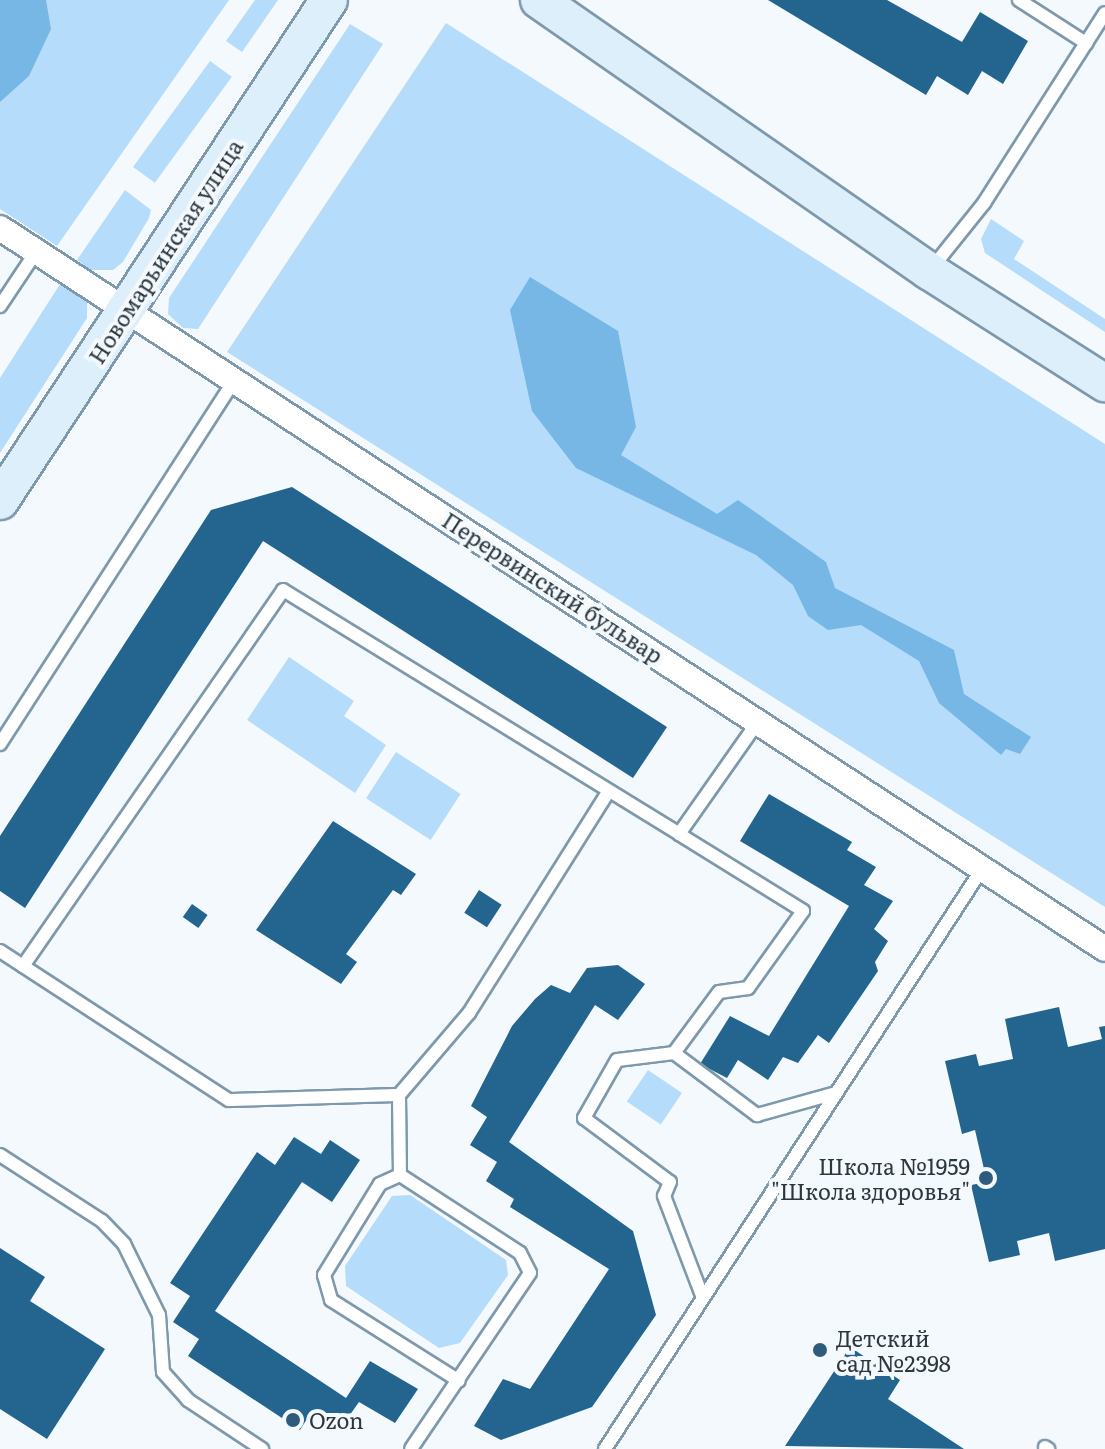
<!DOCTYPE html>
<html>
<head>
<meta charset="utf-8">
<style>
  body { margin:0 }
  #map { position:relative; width:1105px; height:1449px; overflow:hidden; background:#f3f9fd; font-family:Literata,serif }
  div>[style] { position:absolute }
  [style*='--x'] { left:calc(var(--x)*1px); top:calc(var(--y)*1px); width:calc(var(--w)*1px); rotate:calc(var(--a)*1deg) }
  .green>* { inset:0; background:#b5dcfa; transform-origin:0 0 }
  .water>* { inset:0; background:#76b7e5 }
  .building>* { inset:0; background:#23658f; transform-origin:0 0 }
  .roads { filter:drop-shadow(2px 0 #7e98ac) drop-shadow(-2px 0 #7e98ac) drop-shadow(0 2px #7e98ac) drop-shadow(0 -2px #7e98ac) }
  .lane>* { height:12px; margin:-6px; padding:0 6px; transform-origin:6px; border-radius:6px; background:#fff }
  .street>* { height:24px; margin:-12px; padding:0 12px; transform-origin:12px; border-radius:12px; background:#fff }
  .secondary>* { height:36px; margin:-18px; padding:0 18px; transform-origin:18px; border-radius:18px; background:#deeffc }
  .dots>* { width:22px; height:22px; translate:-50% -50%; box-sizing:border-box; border:4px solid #f3f9fd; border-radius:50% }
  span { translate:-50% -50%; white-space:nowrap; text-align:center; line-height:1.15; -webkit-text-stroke:8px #f3f9fd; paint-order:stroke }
  .street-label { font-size:22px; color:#2c373f }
  .poi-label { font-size:22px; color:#2c373f }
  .right { translate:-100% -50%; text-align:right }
  .left { translate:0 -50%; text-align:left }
</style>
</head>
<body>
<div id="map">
  <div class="green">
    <i style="clip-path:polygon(0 0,229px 0,57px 246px,0 209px)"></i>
    <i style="clip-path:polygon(255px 0,278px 0,242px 52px,226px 41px)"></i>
    <i style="clip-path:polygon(446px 23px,1105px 444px,1105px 907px,227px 352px)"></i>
    <i style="clip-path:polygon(350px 24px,383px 44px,198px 329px,183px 328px,168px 314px,169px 298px)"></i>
    <i style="left:210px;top:61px;width:27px;height:131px;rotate:36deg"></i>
    <i style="clip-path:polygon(125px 190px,151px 210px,149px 218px,123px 262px,113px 270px,91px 270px,77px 260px)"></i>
    <i style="clip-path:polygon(991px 219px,1024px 241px,1014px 259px,1105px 319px,1105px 332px,985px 253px,981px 239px)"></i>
    <i style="clip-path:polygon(62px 281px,87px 296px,87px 318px,0 453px,0 378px)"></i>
    <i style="clip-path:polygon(289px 657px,354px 701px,344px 716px,386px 745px,355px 793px,247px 720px)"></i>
    <i style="left:396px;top:752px;width:77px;height:55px;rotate:33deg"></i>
    <i style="left:648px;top:1070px;width:41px;height:38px;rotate:34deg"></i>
    <i style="clip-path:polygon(410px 1195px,506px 1260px,508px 1275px,460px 1343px,439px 1348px,346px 1286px,345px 1266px,392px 1196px)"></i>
  </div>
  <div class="water">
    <i style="clip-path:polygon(0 0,46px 0,51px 29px,29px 76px,0 102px)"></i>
    <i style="clip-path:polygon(530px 277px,618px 331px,636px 427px,621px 455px,717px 514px,738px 500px,826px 562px,835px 588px,954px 650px,964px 694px,1031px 737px,1020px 754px,1006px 749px,1001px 755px,939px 703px,919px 661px,861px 625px,828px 630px,808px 616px,793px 585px,756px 555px,576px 468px,532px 411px,510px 310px)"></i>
  </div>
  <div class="building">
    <i style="clip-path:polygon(768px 0,887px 0,962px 42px,980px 12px,1028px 41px,1003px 84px,982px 71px,968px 95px,937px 76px,926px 95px)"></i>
    <i style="clip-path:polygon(292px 487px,667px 727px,633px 778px,263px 541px,25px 908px,0 891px,0 836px,211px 510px)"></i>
    <i style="clip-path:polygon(769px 794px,852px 842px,847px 850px,876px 867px,864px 885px,893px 901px,874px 929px,888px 941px,875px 962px,878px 971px,829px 1043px,818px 1035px,798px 1063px,783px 1057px,768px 1080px,738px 1060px,727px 1078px,700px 1064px,730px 1016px,769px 1036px,849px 906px,740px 841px)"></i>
    <i style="clip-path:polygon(333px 821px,416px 874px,401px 895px,393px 890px,346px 954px,357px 962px,341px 984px,256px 930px)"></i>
    <i style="left:479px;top:890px;width:27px;height:27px;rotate:33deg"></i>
    <i style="left:192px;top:904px;width:19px;height:16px;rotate:35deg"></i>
    <i style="clip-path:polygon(618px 965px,645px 984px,618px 1020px,595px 1005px,509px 1142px,633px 1231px,656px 1315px,592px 1407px,501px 1440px,474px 1426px,503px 1379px,530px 1389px,609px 1269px,510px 1207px,514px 1199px,486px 1181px,497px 1162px,470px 1145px,487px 1117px,471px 1106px,512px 1026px,535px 999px,551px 985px,570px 993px,587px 968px)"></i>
    <i style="clip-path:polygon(1059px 1007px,1068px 1047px,1102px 1039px,1099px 1027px,1105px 1026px,1105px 1249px,1055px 1261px,1049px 1233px,1017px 1241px,1020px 1255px,989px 1262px,971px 1185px,987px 1182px,975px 1130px,962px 1134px,945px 1061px,976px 1054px,979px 1066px,1013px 1059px,1005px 1019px)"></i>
    <i style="clip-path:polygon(294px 1137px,321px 1154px,330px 1140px,360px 1160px,332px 1202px,302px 1182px,215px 1311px,346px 1398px,370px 1361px,418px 1389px,395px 1423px,359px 1402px,340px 1429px,312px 1411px,300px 1430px,188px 1356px,199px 1339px,173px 1322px,190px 1296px,170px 1283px,257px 1152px,275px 1165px)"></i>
    <i style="left:880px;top:1185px;width:13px;height:17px;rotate:32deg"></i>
    <i style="clip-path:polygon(0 1248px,45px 1277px,30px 1301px,105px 1349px,47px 1439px,0 1409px)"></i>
    <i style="clip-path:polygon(850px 1347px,900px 1380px,888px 1399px,964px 1449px,785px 1446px)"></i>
  </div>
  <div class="roads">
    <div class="lane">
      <i style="--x:1019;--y:0;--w:80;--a:32.7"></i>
      <i style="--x:931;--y:269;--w:85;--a:-51.2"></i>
      <i style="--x:984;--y:203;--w:225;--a:-57.5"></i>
      <i style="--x:0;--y:306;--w:65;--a:-56.3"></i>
      <i style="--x:0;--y:744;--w:432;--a:-57.2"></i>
      <i style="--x:679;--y:834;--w:146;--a:31.8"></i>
      <i style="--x:803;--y:911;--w:95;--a:125.5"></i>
      <i style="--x:748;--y:988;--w:29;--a:172"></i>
      <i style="--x:719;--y:992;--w:76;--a:126.4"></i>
      <i style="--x:674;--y:1053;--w:57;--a:173"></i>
      <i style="--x:617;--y:1060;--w:67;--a:119.6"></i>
      <i style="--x:584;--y:1118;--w:107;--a:36.7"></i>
      <i style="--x:670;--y:1182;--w:15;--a:113"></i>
      <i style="--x:664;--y:1196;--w:109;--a:69.1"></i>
      <i style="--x:0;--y:951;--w:273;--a:33.1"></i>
      <i style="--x:229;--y:1100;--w:170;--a:-1.7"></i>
      <i style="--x:399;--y:1095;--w:80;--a:89.3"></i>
      <i style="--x:400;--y:1175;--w:143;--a:33"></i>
      <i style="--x:520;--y:1253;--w:22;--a:63"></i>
      <i style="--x:530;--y:1273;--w:212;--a:124.1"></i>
      <i style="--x:23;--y:966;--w:457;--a:-55.3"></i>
      <i style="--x:283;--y:590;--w:465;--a:31.6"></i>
      <i style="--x:679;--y:834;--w:139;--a:-54.9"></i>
      <i style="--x:674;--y:1053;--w:104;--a:36.8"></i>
      <i style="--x:757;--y:1115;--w:82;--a:-15.6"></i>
      <i style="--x:399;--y:1095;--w:108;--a:-49.5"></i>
      <i style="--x:469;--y:1013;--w:259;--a:-57.8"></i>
      <i style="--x:0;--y:1155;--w:121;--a:32.9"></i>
      <i style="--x:102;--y:1221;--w:32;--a:46"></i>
      <i style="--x:124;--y:1244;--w:79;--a:63.8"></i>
      <i style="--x:159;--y:1315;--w:57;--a:86"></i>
      <i style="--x:163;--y:1372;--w:38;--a:48"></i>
      <i style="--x:188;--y:1400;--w:89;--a:33.5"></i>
      <i style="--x:400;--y:1175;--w:22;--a:156"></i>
      <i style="--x:380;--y:1184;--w:107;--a:121.6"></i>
      <i style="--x:324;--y:1275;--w:26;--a:74"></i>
      <i style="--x:331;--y:1300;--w:151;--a:32.3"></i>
      <i style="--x:1045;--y:1447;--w:4;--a:34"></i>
      <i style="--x:605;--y:1449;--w:692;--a:-56.98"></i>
    </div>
    <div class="street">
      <i style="--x:0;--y:228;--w:1319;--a:33.12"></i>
    </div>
    <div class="secondary">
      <i style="--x:539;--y:0;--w:475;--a:34.8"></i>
      <i style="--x:929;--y:271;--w:209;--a:32.5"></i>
      <i style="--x:0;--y:501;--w:599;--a:-56.71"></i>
    </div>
  </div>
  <div class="dots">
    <i style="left:986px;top:1178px;background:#2f5c7c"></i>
    <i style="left:820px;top:1350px;background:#2f5c7c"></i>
    <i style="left:293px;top:1420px;background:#2f5c7c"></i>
  </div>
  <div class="street-label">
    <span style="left:165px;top:251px;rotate:-57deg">Новомарьинская улица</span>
    <span style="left:553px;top:587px;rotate:33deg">Перервинский бульвар</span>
  </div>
  <div class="poi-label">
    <span class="right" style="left:970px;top:1178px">Школа №1959<br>"Школа здоровья"</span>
    <span class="left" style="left:836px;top:1350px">Детский<br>сад №2398</span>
    <span class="left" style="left:309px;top:1420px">Ozon</span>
  </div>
</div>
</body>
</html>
